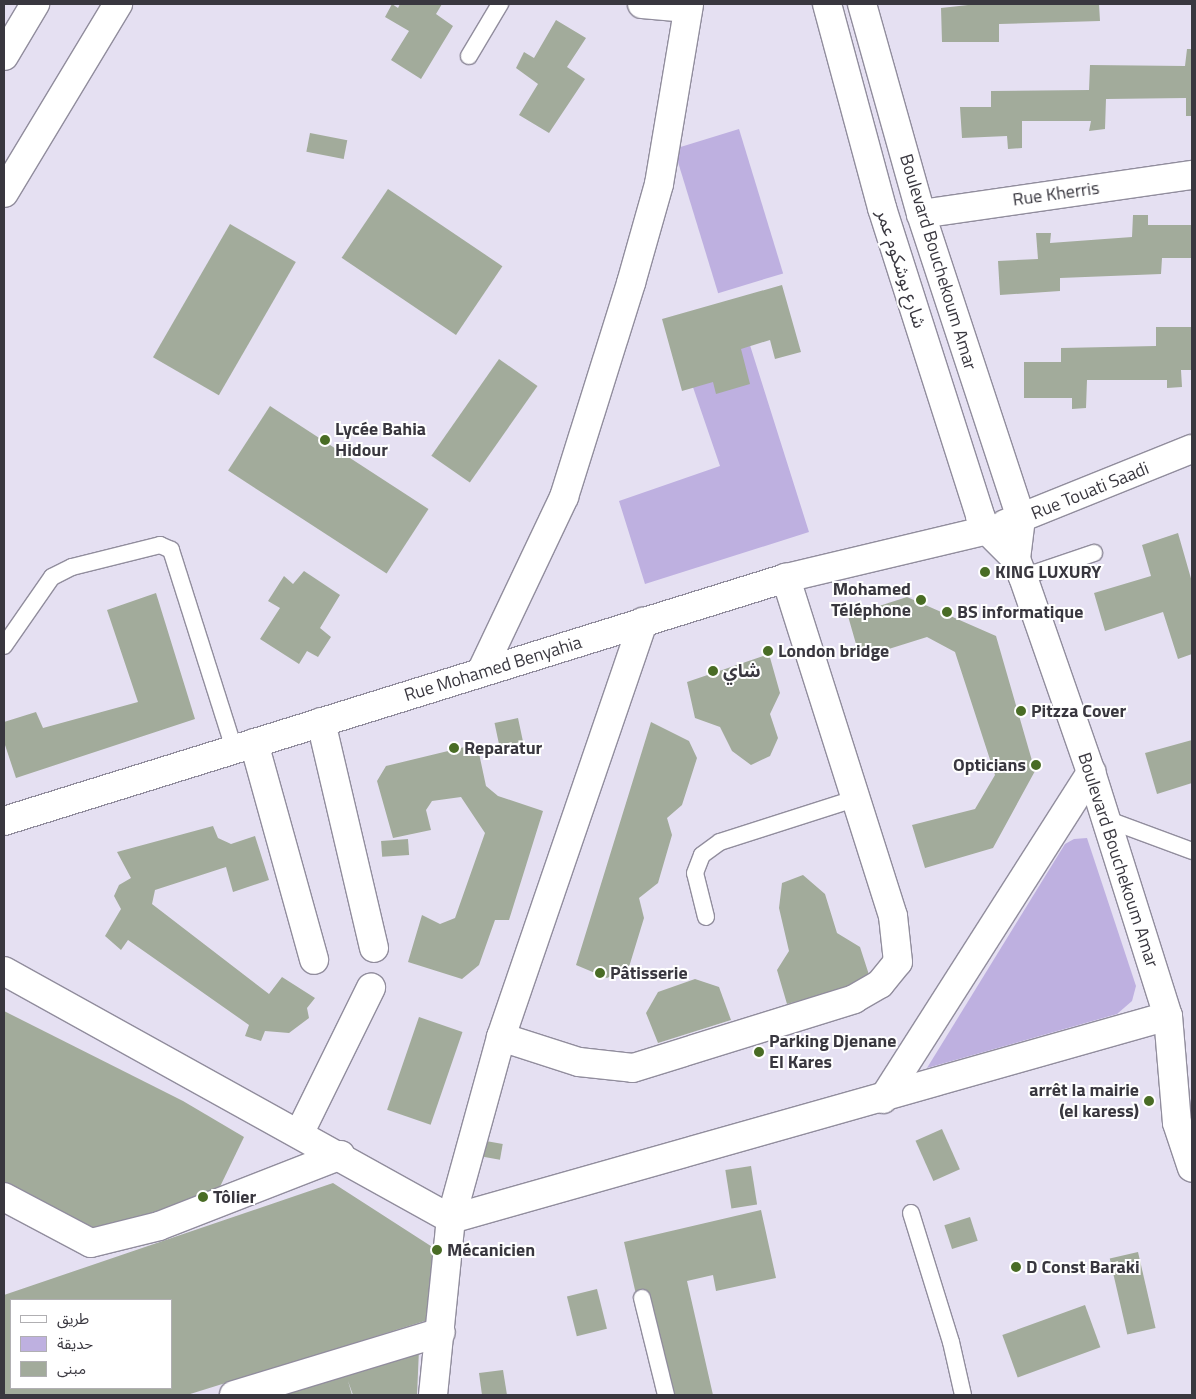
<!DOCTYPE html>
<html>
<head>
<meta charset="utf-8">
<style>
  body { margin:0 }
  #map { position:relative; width:1196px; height:1399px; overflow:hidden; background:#e5e0f2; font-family:"Titillium Web","Noto Sans Arabic",sans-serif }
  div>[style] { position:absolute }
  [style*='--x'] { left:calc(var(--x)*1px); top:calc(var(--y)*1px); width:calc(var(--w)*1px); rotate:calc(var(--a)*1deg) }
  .green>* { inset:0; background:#beb0e0; transform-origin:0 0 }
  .building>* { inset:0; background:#a2ab9b; transform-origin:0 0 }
  .roads { filter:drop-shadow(1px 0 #918d9d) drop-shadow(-1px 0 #918d9d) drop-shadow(0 1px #918d9d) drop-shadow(0 -1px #918d9d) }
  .lane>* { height:16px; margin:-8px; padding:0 8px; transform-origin:8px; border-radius:8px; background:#fff }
  .street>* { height:28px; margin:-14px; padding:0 14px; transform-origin:14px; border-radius:14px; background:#fff }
  .secondary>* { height:28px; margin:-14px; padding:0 14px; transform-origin:14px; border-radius:14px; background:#fff }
  .highway>* { height:28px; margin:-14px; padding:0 14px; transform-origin:14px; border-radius:14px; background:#fff }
  .dots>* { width:14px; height:14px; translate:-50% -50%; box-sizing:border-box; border:2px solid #fff; border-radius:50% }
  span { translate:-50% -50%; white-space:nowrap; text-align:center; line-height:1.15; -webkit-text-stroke:4px #fff; paint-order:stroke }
  .street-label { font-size:18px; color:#39373f }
  .poi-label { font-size:18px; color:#39373f; font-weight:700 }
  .left { translate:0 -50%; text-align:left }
  .right { translate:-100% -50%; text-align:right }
  .frame { position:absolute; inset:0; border:5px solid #39373f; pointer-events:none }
  .legend { position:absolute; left:10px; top:1299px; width:162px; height:90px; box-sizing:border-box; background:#fff; border:1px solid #b0afb2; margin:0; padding:6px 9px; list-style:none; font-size:15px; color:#39373f }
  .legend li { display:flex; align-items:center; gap:10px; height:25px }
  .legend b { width:25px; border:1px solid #b0afb2 }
</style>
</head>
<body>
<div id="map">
  <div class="green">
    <i style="left:739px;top:129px;width:151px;height:68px;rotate:73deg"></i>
    <i style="clip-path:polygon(736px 301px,809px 532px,645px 584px,619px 501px,720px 466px,672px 326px)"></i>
    <i style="clip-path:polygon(1087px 838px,1136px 986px,1132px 1001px,1117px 1014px,927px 1068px,1065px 844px,1074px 839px)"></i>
  </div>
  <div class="building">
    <i style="clip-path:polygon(392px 4px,398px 8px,400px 4px,442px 4px,436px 14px,453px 26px,421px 79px,391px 60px,409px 31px,385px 17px)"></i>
    <i style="clip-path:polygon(977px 4px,1099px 4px,1100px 21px,999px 24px,999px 42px,942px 42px,941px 8px)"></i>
    <i style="clip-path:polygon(556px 20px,586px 38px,567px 67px,585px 79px,549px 133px,519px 115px,538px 84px,516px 68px,524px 52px,534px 58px)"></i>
    <i style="clip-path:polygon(1187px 49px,1192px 49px,1192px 116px,1186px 116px,1186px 98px,1106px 99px,1105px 129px,1089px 131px,1091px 121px,1022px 121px,1022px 148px,1008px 149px,1007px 136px,962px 138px,960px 107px,991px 107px,991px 91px,1089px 90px,1090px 65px,1185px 66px)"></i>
    <i style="left:310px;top:133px;width:38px;height:19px;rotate:11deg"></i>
    <i style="left:388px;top:189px;width:138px;height:83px;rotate:34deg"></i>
    <i style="clip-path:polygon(1133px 215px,1148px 215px,1148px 225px,1192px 225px,1192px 258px,1162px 258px,1161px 274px,1060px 278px,1060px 291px,1000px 295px,998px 261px,1038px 259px,1036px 233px,1051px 233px,1050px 243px,1132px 237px)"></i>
    <i style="left:230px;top:224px;width:76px;height:154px;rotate:30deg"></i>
    <i style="clip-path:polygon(782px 285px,801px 352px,775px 359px,770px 340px,741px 349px,750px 384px,716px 394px,713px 382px,682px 391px,662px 319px)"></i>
    <i style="clip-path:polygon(1156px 327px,1192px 327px,1192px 370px,1181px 370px,1182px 387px,1167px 388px,1167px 380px,1087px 380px,1086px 408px,1072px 409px,1072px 398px,1024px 398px,1024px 362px,1061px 362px,1061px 348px,1156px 346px)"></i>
    <i style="left:499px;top:359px;width:47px;height:118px;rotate:35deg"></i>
    <i style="left:270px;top:406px;width:189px;height:77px;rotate:33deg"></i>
    <i style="clip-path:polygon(1178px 533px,1192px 582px,1192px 654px,1178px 659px,1163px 612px,1105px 631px,1094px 593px,1151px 576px,1142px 545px)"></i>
    <i style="clip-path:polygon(304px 571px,340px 595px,320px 628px,331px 637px,318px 657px,307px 651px,299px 664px,260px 639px,280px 608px,268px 601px,284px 576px,293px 584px)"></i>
    <i style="clip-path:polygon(156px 593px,195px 719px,16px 778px,4px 742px,4px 722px,36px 712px,43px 728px,138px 702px,107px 610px)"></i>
    <i style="clip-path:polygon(907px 597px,996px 636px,1035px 771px,993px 848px,925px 868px,912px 825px,975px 809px,995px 775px,955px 652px,927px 637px,860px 658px,848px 616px)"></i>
    <i style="clip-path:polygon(769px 654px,780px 693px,770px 714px,778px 738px,770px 756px,751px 765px,732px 751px,720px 727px,695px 718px,687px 682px)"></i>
    <i style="left:518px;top:718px;width:24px;height:24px;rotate:78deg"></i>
    <i style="clip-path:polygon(651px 722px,689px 741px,697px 758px,682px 805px,667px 818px,672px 835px,658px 883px,639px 898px,644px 918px,629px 967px,607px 978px,576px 965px)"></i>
    <i style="clip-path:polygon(1192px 740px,1192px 783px,1157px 794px,1145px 753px)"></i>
    <i style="clip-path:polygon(477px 744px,486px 786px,498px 796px,543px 811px,509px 920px,495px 920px,479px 965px,462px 979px,408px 962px,422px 915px,440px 924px,455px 918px,485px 833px,461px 797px,432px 801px,426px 810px,431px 830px,393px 838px,377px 781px,386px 766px)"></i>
    <i style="clip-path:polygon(213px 826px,218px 838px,231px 844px,255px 836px,269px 880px,233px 892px,226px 867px,155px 890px,152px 904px,269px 994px,282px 977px,315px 998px,307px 1008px,309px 1018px,289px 1033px,265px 1031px,261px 1041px,245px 1036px,249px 1025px,128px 940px,121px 950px,105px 936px,121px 909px,114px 896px,119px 885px,131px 878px,117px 852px)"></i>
    <i style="left:408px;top:839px;width:16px;height:27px;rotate:86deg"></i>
    <i style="clip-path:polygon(803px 875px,825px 894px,837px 933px,860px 947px,871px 981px,787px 1004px,777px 970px,789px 951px,779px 908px,782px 883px)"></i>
    <i style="clip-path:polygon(695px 979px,719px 987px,731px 1020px,658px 1043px,646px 1013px,658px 992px)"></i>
    <i style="clip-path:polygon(4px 1011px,183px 1101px,244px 1137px,215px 1197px,97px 1234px,4px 1185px)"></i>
    <i style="left:419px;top:1017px;width:46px;height:98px;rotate:19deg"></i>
    <i style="left:942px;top:1129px;width:44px;height:29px;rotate:66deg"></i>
    <i style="left:486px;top:1141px;width:17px;height:16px;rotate:10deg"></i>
    <i style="left:751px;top:1166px;width:39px;height:26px;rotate:81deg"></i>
    <i style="clip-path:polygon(evenodd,333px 1183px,437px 1250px,428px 1320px,187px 1395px,4px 1395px,4px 1295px,333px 1183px,11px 1300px,171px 1300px,171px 1388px,11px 1388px,11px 1300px)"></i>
    <i style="clip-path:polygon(761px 1210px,776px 1278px,716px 1291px,713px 1275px,687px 1281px,713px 1395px,659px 1395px,624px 1242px)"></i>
    <i style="left:970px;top:1217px;width:25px;height:27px;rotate:72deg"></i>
    <i style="left:1138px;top:1252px;width:78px;height:29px;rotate:77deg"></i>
    <i style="left:597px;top:1289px;width:41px;height:31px;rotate:76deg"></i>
    <i style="left:1085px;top:1305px;width:45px;height:88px;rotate:70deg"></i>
    <i style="clip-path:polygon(419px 1350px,417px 1395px,353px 1395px,348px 1381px,352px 1395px,281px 1395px)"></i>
    <i style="clip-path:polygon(503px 1370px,507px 1395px,482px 1395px,479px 1373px)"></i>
  </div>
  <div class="roads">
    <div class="lane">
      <i style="--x:469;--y:56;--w:61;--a:-59.2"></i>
      <i style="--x:1023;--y:577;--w:75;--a:-18.7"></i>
      <i style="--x:4;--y:646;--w:84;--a:-55.2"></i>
      <i style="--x:52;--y:577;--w:22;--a:-27"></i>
      <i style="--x:72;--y:567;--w:91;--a:-14"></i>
      <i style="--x:160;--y:545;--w:12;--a:24"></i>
      <i style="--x:171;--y:550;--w:209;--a:72.4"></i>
      <i style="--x:1106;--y:819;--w:92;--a:20.4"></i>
      <i style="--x:706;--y:917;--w:45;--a:-104"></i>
      <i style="--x:695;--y:873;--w:19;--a:-69"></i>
      <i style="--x:702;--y:855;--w:22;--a:-36"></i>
      <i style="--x:720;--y:842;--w:144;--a:-17.8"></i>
      <i style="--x:911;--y:1213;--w:135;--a:72.8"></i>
      <i style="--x:951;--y:1342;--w:54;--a:77.2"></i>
      <i style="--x:642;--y:1298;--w:100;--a:76.1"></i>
    </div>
    <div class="street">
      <i style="--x:642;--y:4;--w:46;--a:5"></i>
      <i style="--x:921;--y:214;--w:274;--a:-8.2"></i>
      <i style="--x:481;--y:672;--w:194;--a:-64.6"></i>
      <i style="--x:564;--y:497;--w:224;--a:-72.6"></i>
      <i style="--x:631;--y:283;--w:103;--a:-74.2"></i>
      <i style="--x:659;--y:184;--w:182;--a:-80.5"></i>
      <i style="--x:321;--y:722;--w:232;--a:76.8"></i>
      <i style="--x:254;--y:743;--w:225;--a:74.5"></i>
      <i style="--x:4;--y:821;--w:819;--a:-17.26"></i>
      <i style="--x:786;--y:578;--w:207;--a:-13.4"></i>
      <i style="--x:4;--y:971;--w:511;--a:29.02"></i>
      <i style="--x:451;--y:1219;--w:745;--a:-15.81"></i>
      <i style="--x:501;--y:1037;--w:82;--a:17.8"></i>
      <i style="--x:579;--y:1062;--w:54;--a:6.3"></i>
      <i style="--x:633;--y:1068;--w:232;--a:-17.3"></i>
      <i style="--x:854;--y:999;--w:30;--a:-30"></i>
      <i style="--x:880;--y:984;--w:28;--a:-51"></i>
      <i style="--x:898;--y:962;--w:46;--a:-96.2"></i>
      <i style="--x:893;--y:916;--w:355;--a:-107.6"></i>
      <i style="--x:883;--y:1099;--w:388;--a:-57.5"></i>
      <i style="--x:300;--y:1132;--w:161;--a:-63.8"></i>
      <i style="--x:4;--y:1197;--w:98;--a:27.9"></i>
      <i style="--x:91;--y:1243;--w:70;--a:-14"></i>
      <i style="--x:159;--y:1226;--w:195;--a:-21.3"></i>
      <i style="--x:234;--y:1395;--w:216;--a:-16.9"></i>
      <i style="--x:433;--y:1395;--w:177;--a:-84.2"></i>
      <i style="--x:451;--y:1219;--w:189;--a:-74.6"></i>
      <i style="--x:501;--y:1037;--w:439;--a:-71.1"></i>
    </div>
    <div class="secondary">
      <i style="--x:827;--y:4;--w:211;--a:74.9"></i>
      <i style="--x:882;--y:208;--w:323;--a:72.3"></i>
      <i style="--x:980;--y:516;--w:16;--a:63"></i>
      <i style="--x:987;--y:530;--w:41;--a:45"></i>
      <i style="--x:1016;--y:559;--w:19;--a:69"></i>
      <i style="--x:1023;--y:577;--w:207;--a:70.8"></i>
      <i style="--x:1091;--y:772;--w:256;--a:72.5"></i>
      <i style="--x:1168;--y:1016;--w:107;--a:85.2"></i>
      <i style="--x:1177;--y:1123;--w:47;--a:71.6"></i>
      <i style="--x:862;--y:4;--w:218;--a:74.3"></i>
      <i style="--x:921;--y:214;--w:320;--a:71.8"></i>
      <i style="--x:1021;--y:518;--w:41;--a:97"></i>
      <i style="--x:1005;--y:524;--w:201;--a:-21.9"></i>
    </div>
    <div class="highway">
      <i style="--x:4;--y:56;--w:61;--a:-59.2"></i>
      <i style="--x:4;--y:193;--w:221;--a:-58.9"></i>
    </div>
  </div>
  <div class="dots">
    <i style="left:325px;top:440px;background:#496c25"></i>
    <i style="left:985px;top:572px;background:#496c25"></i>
    <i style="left:921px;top:600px;background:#496c25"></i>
    <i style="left:947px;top:612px;background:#496c25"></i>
    <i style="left:768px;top:651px;background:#496c25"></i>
    <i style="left:713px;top:671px;background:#496c25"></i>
    <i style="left:1021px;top:711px;background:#496c25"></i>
    <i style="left:454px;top:748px;background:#496c25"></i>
    <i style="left:1036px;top:765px;background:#496c25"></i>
    <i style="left:600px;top:973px;background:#496c25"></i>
    <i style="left:759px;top:1052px;background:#496c25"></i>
    <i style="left:1149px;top:1101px;background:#496c25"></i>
    <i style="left:203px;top:1197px;background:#496c25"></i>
    <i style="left:437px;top:1250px;background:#496c25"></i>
    <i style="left:1016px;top:1267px;background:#496c25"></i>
  </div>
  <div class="street-label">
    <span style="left:1056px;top:194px;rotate:-8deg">Rue Kherris</span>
    <span style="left:938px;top:262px;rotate:73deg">Boulevard Bouchekoum Amar</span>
    <span style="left:901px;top:269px;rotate:72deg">شارع بوشكوم عمر</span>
    <span style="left:1090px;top:491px;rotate:-22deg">Rue Touati Saadi</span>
    <span style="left:493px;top:669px;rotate:-17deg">Rue Mohamed Benyahia</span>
    <span style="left:1118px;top:860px;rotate:72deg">Boulevard Bouchekoum Amar</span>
  </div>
  <div class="poi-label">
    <span class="left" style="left:335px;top:440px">Lycée Bahia<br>Hidour</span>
    <span class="left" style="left:995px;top:572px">KING LUXURY</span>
    <span class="right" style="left:911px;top:600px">Mohamed<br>Téléphone</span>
    <span class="left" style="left:957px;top:612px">BS informatique</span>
    <span class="left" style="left:778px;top:651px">London bridge</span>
    <span class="left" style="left:723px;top:671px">شاي</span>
    <span class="left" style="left:1031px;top:711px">Pitzza Cover</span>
    <span class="left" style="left:464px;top:748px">Reparatur</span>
    <span class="right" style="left:1026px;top:765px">Opticians</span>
    <span class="left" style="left:610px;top:973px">Pâtisserie</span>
    <span class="left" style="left:769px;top:1052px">Parking Djenane<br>El Kares</span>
    <span class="right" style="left:1139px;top:1101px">arrêt la mairie<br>(el karess)</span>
    <span class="left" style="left:213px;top:1197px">Tôlier</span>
    <span class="left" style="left:447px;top:1250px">Mécanicien</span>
    <span class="left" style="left:1026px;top:1267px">D Const Baraki</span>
  </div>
  <div class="frame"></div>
  <ul class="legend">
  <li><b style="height:6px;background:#fff"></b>طريق</li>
  <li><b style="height:14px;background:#beb0e0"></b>حديقة</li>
  <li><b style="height:14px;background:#a2ab9b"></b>مبنى</li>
  </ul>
</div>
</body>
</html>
